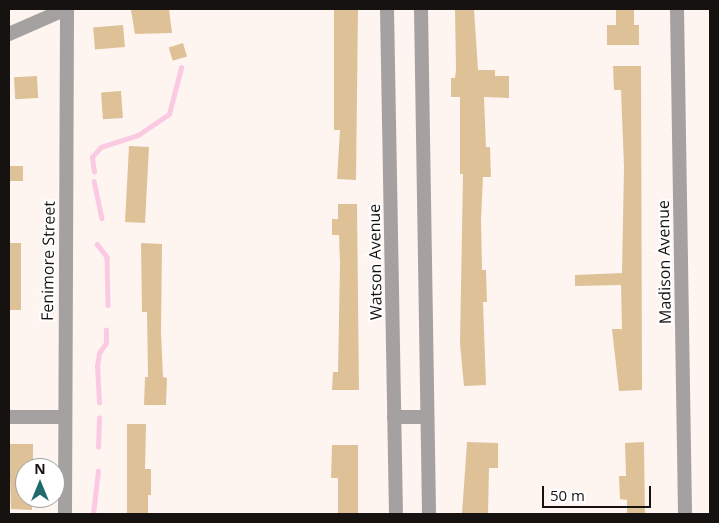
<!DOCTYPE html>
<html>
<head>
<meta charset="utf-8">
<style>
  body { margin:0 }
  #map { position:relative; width:719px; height:523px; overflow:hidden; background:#fef5f1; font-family:"Open Sans",sans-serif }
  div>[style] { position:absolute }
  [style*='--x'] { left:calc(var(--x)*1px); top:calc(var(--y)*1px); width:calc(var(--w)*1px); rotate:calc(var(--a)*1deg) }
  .stream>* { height:4.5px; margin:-2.25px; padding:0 2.25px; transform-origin:2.25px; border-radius:2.25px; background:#fbc9e2 }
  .building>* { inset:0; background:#dfc197; transform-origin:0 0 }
  .street>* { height:14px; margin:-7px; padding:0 7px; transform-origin:7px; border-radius:7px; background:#a6a1a1 }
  span { translate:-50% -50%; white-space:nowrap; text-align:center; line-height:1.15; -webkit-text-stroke:4px #fff; paint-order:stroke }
  .street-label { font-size:16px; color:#151210 }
  .frame { position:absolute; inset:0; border:10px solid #151210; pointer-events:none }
  .north { position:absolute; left:15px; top:458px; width:50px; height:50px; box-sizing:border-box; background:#fff; border:1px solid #a1a09f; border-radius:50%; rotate:0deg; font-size:14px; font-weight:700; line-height:20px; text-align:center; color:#151210 }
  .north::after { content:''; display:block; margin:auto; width:18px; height:22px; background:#1f6b6c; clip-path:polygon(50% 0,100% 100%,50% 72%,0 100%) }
  .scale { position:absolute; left:542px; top:486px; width:109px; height:22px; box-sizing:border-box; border:2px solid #151210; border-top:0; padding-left:6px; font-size:15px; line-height:18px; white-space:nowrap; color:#151210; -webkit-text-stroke:4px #fff; paint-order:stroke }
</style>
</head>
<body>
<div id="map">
  <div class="stream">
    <i style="--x:94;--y:172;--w:15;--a:-98"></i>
    <i style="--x:92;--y:157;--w:13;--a:-48"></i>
    <i style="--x:101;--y:147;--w:39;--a:-18"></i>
    <i style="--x:138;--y:135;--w:37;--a:-34"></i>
    <i style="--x:169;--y:114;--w:48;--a:-75.4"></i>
    <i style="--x:94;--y:181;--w:38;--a:78"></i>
    <i style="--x:97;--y:244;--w:16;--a:52"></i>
    <i style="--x:107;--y:257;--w:48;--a:88.8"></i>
    <i style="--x:99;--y:403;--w:37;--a:-93"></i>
    <i style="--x:97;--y:366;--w:13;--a:-81"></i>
    <i style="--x:99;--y:353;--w:12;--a:-55"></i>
    <i style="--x:106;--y:343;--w:13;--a:-90"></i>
    <i style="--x:98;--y:447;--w:29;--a:-88"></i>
    <i style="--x:93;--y:514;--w:43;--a:-83.4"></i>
  </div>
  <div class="building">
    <i style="clip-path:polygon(139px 9px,169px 9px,172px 33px,135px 34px,131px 10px)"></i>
    <i style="clip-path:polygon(334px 9px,358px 9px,356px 180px,337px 179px,340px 130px,334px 130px)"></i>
    <i style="clip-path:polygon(455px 9px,474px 9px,478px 70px,495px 70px,495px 76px,509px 76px,509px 98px,484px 97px,486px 147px,490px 147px,491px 177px,483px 177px,481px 219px,482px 270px,486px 270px,487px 302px,483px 302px,486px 385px,464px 386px,460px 344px,463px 174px,460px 174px,460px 97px,451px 97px,451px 78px,455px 78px,456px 70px)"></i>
    <i style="clip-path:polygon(616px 9px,634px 9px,634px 25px,639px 25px,639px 45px,607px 45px,607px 25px,616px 25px)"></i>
    <i style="left:123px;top:25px;width:22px;height:30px;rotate:85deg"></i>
    <i style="left:183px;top:43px;width:14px;height:15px;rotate:73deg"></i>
    <i style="clip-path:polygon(613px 66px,641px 66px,642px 390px,619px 391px,612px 329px,622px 329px,621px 285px,575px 286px,575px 275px,622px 273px,624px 167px,621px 90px,614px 90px)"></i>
    <i style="left:37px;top:76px;width:22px;height:23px;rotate:87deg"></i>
    <i style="left:121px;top:91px;width:27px;height:20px;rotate:86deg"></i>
    <i style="left:129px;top:146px;width:20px;height:76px;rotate:3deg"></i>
    <i style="left:9px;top:166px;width:14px;height:15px"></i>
    <i style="clip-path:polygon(338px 204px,357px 204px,359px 390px,332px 390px,333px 372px,338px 372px,340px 264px,339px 235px,332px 235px,332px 219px,338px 219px)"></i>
    <i style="left:9px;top:243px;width:12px;height:67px"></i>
    <i style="clip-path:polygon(141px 243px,162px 244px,161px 332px,163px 377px,167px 378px,166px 405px,144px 405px,145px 377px,148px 377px,147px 312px,142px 312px)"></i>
    <i style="clip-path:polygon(127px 424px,146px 424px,145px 469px,151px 469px,151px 495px,148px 495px,148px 514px,127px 514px)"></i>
    <i style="clip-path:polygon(467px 442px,498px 443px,498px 468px,489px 468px,488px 514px,462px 514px)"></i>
    <i style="clip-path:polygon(644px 442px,645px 514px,627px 514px,627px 500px,620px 499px,619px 476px,626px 476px,625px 443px)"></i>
    <i style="clip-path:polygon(9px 444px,33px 444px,33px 468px,25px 468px,25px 498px,32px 498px,32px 510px,11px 509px)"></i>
    <i style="clip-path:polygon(332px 445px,358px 445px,358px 514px,338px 514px,338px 478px,331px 478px)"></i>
  </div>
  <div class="street">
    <i style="--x:387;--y:9;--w:505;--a:88.98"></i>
    <i style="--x:421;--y:9;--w:505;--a:89.09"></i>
    <i style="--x:677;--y:9;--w:505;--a:89.09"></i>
    <i style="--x:9;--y:34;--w:62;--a:-23.7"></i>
    <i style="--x:9;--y:417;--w:55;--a:0"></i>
    <i style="--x:394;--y:417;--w:33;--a:0"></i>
    <i style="--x:65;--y:514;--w:505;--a:-89.77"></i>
  </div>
  <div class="street-label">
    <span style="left:48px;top:261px;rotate:-89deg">Fenimore Street</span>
    <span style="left:375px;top:262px;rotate:-91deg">Watson Avenue</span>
    <span style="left:664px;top:262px;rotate:-91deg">Madison Avenue</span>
  </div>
  <div class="frame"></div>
  <div class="north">N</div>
  <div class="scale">50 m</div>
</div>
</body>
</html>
